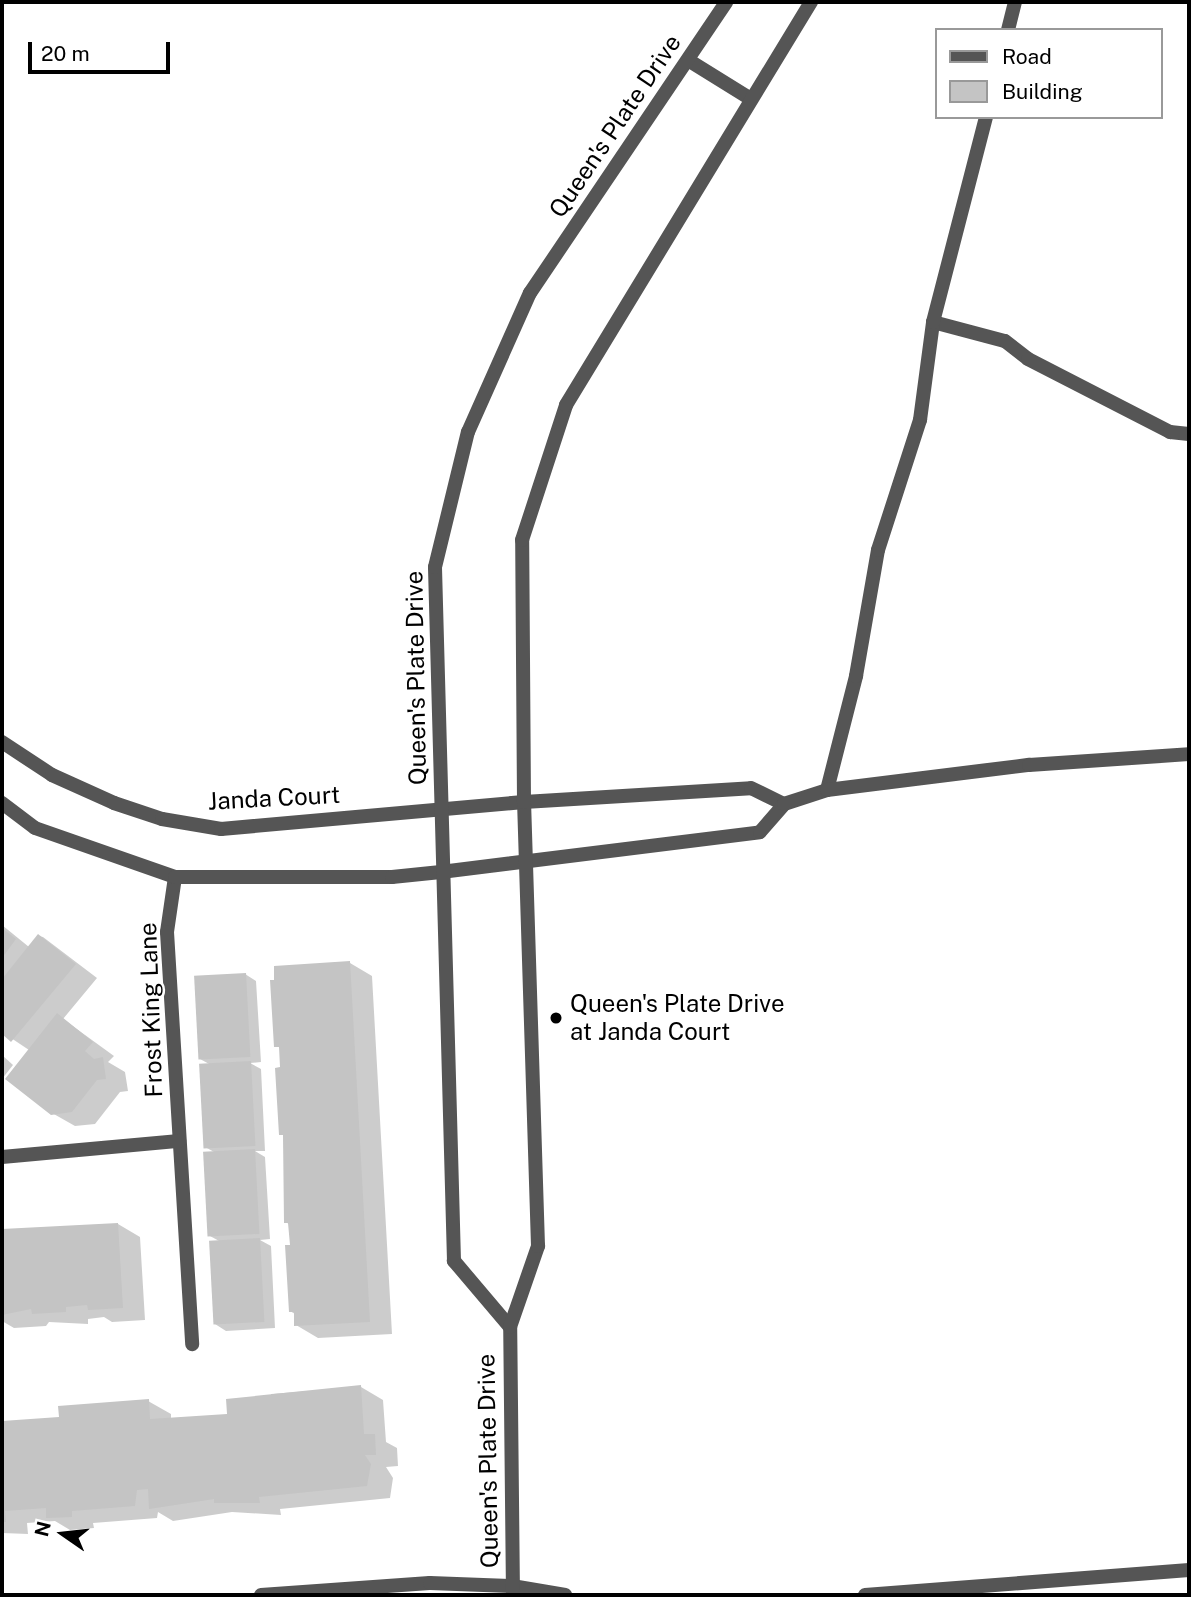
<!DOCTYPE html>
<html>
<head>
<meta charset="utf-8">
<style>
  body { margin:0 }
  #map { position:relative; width:1191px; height:1597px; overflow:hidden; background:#fff; font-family:"Public Sans",sans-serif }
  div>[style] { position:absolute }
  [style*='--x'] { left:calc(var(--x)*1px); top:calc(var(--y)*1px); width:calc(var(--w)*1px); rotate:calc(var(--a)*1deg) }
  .shadow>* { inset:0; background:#0003 }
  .building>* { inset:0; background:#c4c4c4; transform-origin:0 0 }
  .service>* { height:14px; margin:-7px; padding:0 7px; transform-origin:7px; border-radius:7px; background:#555 }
  .minor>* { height:14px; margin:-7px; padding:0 7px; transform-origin:7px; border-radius:7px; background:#555 }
  .tertiary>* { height:14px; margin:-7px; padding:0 7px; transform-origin:7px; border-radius:7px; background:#555 }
  .dots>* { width:19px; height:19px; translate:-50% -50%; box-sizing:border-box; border:4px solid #fff; border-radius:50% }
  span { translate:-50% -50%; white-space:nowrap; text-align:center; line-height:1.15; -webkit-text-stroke:5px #fff; paint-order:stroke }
  .street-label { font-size:24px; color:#000 }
  .poi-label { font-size:24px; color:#000 }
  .left { translate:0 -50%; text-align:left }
  .frame { position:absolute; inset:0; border:4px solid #000; pointer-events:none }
  .legend { position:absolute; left:935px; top:28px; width:228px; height:91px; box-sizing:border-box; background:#fff; border:2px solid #999; margin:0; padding:9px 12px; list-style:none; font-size:21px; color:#000 }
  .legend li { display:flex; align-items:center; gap:14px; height:35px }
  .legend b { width:35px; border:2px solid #999 }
  .north { position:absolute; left:28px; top:1499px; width:70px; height:70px; -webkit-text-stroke:5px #fff; paint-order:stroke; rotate:284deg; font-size:19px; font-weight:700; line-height:28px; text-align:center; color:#000 }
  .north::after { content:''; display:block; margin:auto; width:24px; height:32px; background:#000; clip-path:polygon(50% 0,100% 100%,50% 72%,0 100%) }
  .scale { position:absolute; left:28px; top:42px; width:142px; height:32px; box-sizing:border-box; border:4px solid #000; border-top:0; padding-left:9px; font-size:21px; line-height:24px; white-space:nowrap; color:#000; -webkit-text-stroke:5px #fff; paint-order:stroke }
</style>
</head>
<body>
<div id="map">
  <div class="shadow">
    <i style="clip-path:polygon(2px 925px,29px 947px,38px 936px,43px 937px,97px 978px,63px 1019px,114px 1056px,108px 1062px,125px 1072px,128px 1091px,120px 1092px,95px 1124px,75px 1126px,52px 1113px,29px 1050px,2px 1032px)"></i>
    <i style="clip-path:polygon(350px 963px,372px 976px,392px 1334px,318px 1338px,296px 1325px,295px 1314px,290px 1311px,292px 1246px,290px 1225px,286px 1222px,281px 1048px,276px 1046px)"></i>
    <i style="clip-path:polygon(245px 974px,256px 981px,261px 1062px,250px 1063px,261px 1069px,265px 1151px,255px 1151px,265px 1157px,270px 1239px,260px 1240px,271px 1246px,275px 1328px,226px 1331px,215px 1324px,221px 1242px,210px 1236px,216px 1153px,205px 1147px,211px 1065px,200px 1059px)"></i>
    <i style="clip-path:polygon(2px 1055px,13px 1065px,2px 1079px)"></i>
    <i style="clip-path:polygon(118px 1224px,140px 1237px,145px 1320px,112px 1322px,104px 1317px,88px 1319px,88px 1324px,49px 1322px,46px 1326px,14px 1328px,2px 1321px,2px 1231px)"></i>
    <i style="clip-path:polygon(361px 1387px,383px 1400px,386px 1442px,397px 1448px,398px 1466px,386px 1467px,393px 1478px,390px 1498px,280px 1509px,281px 1515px,232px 1512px,173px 1521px,158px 1512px,157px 1518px,93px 1523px,94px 1528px,70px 1530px,55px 1521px,27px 1523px,28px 1534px,2px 1533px,2px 1423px,61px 1419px,148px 1401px,171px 1414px,171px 1420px,229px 1415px,271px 1398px,271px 1394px)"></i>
  </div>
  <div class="building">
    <i style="clip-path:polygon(2px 928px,16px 939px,2px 958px)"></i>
    <i style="clip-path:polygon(38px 934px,76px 964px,11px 1042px,2px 1034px,2px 979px)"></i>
    <i style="clip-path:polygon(350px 961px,370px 1322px,294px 1326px,294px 1312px,289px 1312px,285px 1245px,290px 1245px,288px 1223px,284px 1223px,283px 1135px,279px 1135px,275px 1068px,280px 1067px,279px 1047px,274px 1047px,270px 980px,274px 980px,274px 966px)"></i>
    <i style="left:246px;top:973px;width:84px;height:52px;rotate:87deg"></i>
    <i style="clip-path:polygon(57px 1013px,93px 1042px,85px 1051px,94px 1059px,103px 1057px,106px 1079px,97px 1080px,72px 1112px,51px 1115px,5px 1079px)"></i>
    <i style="left:251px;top:1061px;width:85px;height:52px;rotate:87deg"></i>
    <i style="left:255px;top:1149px;width:85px;height:52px;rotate:87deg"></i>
    <i style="clip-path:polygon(118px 1223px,123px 1308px,88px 1310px,87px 1305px,66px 1307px,66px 1312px,32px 1314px,31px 1309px,2px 1315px,2px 1229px)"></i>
    <i style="left:260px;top:1238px;width:84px;height:51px;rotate:87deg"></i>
    <i style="clip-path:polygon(361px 1385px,364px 1434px,375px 1434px,376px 1455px,365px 1455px,371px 1464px,367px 1486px,259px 1497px,260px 1503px,214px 1503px,214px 1499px,149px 1509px,148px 1489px,137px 1490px,135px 1506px,72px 1511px,72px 1517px,46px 1518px,46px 1508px,5px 1511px,6px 1522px,2px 1522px,2px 1421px,59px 1417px,58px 1406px,149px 1399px,150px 1419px,227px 1414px,226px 1399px)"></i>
  </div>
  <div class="service">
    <i style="--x:1008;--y:30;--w:29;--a:-76"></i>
    <i style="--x:933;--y:322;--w:74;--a:14.8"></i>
    <i style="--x:1005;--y:341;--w:29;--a:38"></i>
    <i style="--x:1028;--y:359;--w:160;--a:27.2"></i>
    <i style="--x:1170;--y:432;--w:19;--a:6"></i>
    <i style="--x:827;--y:790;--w:118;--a:-75.7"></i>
    <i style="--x:856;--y:676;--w:128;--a:-80.1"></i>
    <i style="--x:878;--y:550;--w:137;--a:-72.1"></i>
    <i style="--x:920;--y:420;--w:99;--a:-82.4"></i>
    <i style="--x:933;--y:322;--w:212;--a:-75.5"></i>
    <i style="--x:524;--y:802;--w:227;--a:-3.5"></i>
    <i style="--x:751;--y:788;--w:37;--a:26"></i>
    <i style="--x:441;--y:872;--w:321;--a:-7.1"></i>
    <i style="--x:760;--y:832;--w:37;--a:-49"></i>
    <i style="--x:784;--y:804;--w:45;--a:-18"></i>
    <i style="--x:827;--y:790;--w:204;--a:-7.1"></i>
    <i style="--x:1029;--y:765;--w:160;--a:-3.9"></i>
    <i style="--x:175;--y:877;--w:56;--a:98.3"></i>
    <i style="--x:167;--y:932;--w:413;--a:86.5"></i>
    <i style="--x:2;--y:1157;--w:178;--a:-5.2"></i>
    <i style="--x:512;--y:1586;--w:54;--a:9.6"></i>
    <i style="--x:865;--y:1595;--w:325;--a:-4.4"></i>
  </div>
  <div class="minor">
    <i style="--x:2;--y:742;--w:60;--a:33.4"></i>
    <i style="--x:52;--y:775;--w:68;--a:24.3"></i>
    <i style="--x:114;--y:803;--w:51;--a:18.4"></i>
    <i style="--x:162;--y:819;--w:60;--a:9.6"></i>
    <i style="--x:221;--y:829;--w:304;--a:-5.1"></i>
    <i style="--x:2;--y:803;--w:41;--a:37.1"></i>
    <i style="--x:35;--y:828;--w:148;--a:19.3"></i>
    <i style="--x:175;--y:877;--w:217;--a:0"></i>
    <i style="--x:392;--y:877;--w:49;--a:-5.8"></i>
    <i style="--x:261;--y:1595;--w:169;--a:-4.1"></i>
    <i style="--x:430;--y:1583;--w:82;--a:2.1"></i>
  </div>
  <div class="tertiary">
    <i style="--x:688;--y:60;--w:74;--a:31.8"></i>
    <i style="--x:510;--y:1327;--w:87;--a:-130.3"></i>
    <i style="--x:454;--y:1261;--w:694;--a:-91.57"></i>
    <i style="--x:435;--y:567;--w:139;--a:-76.3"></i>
    <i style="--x:468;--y:432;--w:152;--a:-66"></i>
    <i style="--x:530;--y:293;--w:351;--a:-56"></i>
    <i style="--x:513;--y:1595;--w:268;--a:-90.6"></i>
    <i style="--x:510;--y:1327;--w:86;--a:-70.9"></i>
    <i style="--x:538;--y:1246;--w:444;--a:-91.8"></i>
    <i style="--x:524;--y:802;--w:262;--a:-90.4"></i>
    <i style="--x:522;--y:540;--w:142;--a:-71.9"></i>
    <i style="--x:566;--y:405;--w:472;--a:-58.7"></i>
  </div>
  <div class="dots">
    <i style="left:556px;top:1018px;background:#000"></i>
  </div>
  <div class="street-label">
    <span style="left:615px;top:126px;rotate:-56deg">Queen's Plate Drive</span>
    <span style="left:416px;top:678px;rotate:-91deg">Queen's Plate Drive</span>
    <span style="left:274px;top:798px;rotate:-3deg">Janda Court</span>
    <span style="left:151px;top:1010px;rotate:-92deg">Frost King Lane</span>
    <span style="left:488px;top:1461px;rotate:-91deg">Queen's Plate Drive</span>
  </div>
  <div class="poi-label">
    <span class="left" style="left:570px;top:1018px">Queen's Plate Drive<br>at Janda Court</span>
  </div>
  <div class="frame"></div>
  <ul class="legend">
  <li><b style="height:9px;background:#555"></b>Road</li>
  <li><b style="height:19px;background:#c4c4c4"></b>Building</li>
  </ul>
  <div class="north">N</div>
  <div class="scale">20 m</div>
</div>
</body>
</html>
